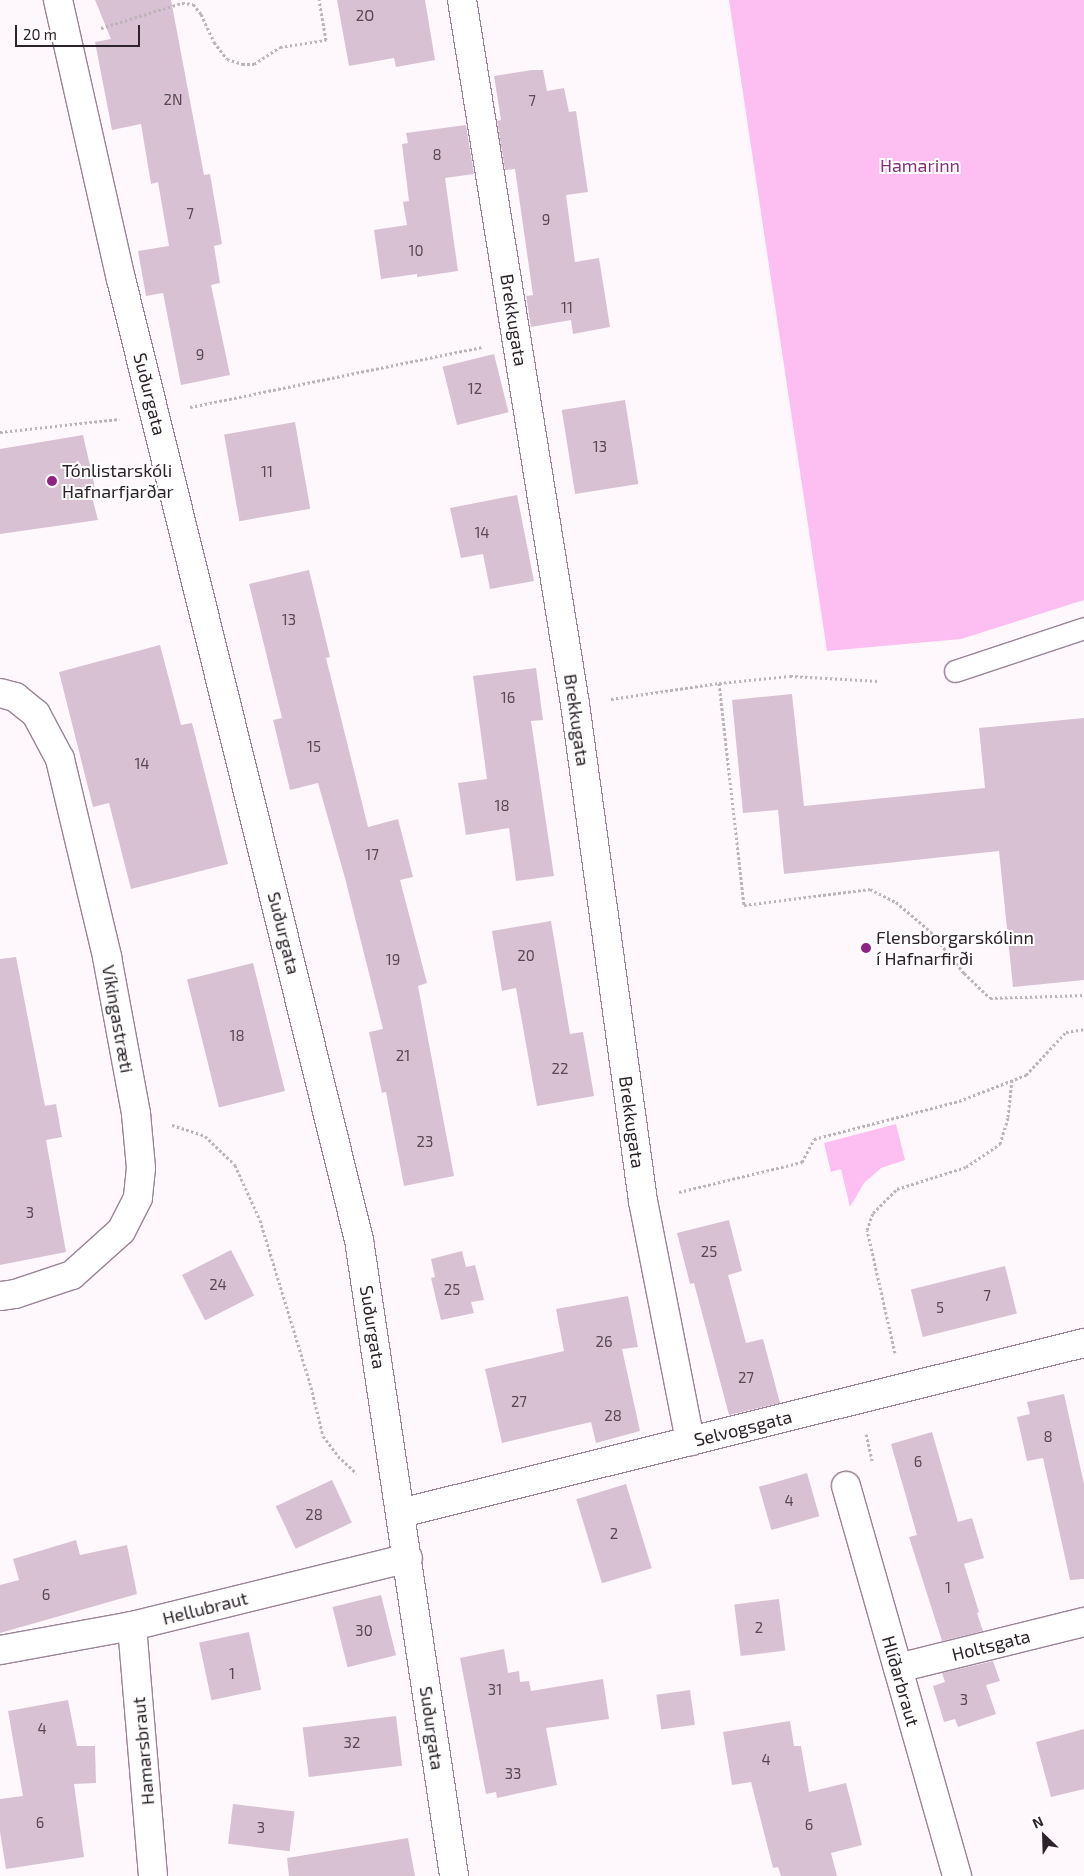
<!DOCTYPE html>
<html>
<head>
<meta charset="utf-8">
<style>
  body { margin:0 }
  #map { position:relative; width:1084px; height:1876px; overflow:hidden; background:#fef8fc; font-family:"Exo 2",sans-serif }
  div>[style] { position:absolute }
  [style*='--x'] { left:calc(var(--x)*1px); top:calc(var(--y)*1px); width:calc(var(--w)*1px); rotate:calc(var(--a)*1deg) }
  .green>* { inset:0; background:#fdbef1 }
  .building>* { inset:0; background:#d9c1d4; transform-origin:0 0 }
  .path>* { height:3px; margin-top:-1.5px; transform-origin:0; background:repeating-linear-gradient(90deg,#bbb4b9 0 2.5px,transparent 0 5px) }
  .roads { filter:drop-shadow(1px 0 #9a8396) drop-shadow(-1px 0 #9a8396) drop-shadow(0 1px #9a8396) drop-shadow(0 -1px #9a8396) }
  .service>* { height:21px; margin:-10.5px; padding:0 10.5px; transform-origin:10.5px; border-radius:10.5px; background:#fff }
  .minor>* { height:28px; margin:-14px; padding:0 14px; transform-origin:14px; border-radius:14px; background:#fff }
  .dots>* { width:14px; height:14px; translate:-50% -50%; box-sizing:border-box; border:2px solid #fff; border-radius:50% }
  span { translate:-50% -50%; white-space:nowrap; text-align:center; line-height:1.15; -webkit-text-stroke:4px #fff; paint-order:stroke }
  .number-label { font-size:15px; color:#574a54 }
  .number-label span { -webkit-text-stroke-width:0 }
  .park-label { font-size:18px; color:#843279 }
  .street-label { font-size:18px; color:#2c232a }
  .poi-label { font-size:18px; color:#2c232a }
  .left { translate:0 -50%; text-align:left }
  .north { position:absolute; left:1019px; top:1811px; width:50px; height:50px; -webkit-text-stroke:4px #fff; paint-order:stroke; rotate:336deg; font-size:14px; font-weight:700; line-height:20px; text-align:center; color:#2c232a }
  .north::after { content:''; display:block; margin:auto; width:18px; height:22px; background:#2c232a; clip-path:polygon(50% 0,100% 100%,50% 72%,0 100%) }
  .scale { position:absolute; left:15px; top:25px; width:125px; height:22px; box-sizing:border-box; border:2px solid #2c232a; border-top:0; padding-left:6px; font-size:15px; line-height:18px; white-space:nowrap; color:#2c232a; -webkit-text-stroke:4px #fff; paint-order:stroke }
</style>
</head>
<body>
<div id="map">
  <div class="green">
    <i style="clip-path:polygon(729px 0,1084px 0,1084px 600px,961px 639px,827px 651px)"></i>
    <i style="clip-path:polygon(896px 1124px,905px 1160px,881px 1168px,864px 1183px,850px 1207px,841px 1169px,831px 1172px,824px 1143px)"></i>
  </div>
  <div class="building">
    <i style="clip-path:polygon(95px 0,171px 0,204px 175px,210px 174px,222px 244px,214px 246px,220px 283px,211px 285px,230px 375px,181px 385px,163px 293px,146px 296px,138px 251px,169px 246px,158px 182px,151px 184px,141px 124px,112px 130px,95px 42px,111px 39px)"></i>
    <i style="clip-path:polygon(337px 0,425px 0,435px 60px,396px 67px,394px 58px,349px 66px)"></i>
    <i style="clip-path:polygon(532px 70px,543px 70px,547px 91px,564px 88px,569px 112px,576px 111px,588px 192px,566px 195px,575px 262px,599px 258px,610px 327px,573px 334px,571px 320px,531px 327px,526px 296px,533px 295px,515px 169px,505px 170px,497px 121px,501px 120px,494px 76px)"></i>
    <i style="clip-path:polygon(466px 125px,474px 174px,445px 178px,458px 271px,417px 277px,417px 274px,381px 279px,374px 230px,407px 225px,403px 202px,409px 201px,402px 144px,408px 143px,406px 133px)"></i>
    <i style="left:494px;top:354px;width:60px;height:53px;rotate:76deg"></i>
    <i style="left:625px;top:400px;width:85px;height:64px;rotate:81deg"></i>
    <i style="left:295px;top:422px;width:88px;height:72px;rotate:80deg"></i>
    <i style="clip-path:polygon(83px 435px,96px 492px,91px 493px,98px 520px,0 534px,0 449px)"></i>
    <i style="clip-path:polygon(517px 495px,534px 581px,490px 589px,483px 554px,461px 558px,450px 508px)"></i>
    <i style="clip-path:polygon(309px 570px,330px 657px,326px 658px,368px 827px,398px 819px,413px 877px,400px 880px,427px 983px,418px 986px,454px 1176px,404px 1186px,386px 1092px,382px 1093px,369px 1032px,383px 1029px,345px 878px,318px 783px,290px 790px,273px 720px,282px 718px,249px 584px)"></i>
    <i style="clip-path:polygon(160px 645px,181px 725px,192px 723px,228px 864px,131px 889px,109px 803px,93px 807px,59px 672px)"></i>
    <i style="clip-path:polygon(536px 668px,543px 720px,531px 721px,554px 876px,516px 881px,509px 828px,466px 835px,458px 783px,487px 779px,473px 676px)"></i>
    <i style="clip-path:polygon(792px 694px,804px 806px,985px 788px,979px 728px,1084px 718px,1084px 980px,1013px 987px,999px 851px,784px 874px,778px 810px,743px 813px,732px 700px)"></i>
    <i style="clip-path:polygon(551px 921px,570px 1034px,583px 1032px,594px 1096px,537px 1106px,516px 988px,502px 991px,492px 931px)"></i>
    <i style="clip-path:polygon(16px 957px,45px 1106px,56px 1104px,62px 1137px,46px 1140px,66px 1252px,0 1265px,0 959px)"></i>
    <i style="left:253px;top:963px;width:132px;height:68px;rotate:76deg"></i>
    <i style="clip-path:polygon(729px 1220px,742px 1271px,728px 1275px,746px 1343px,763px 1339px,780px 1403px,729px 1415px,694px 1283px,690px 1284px,677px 1233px)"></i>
    <i style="left:231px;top:1250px;width:51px;height:55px;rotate:63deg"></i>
    <i style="clip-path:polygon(462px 1251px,466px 1267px,475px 1265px,484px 1300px,471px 1302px,474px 1313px,441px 1320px,431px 1278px,435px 1277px,431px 1259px)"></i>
    <i style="left:1005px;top:1266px;width:49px;height:97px;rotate:76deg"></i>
    <i style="clip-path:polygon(628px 1296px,638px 1347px,622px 1349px,640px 1431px,596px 1443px,591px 1422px,502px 1443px,485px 1369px,564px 1351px,556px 1309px)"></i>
    <i style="clip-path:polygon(1064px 1394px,1084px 1484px,1084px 1579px,1070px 1580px,1043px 1458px,1027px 1461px,1017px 1417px,1030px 1414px,1027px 1402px)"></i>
    <i style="clip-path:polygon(932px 1432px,958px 1522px,972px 1518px,984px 1558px,964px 1564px,979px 1612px,977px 1613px,983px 1631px,942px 1641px,909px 1537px,917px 1535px,891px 1444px)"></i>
    <i style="left:807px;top:1473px;width:45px;height:50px;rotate:74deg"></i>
    <i style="left:332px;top:1480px;width:47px;height:62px;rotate:65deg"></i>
    <i style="left:626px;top:1484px;width:88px;height:52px;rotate:73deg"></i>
    <i style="clip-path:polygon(76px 1540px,80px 1555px,127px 1545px,137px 1594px,0 1633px,0 1585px,19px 1580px,13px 1559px)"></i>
    <i style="left:381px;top:1595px;width:62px;height:50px;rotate:76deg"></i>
    <i style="left:779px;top:1599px;width:52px;height:45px;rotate:83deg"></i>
    <i style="left:249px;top:1632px;width:59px;height:51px;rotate:78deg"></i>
    <i style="clip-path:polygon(504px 1649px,508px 1673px,519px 1671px,520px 1682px,529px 1681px,531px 1691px,603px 1679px,609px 1719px,546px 1728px,557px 1785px,497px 1798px,496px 1792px,486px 1794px,460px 1658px)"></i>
    <i style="clip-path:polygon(993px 1661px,1000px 1681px,986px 1685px,996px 1714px,958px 1727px,955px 1719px,944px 1722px,933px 1686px,945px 1682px,942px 1673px)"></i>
    <i style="left:690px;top:1690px;width:35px;height:34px;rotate:82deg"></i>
    <i style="clip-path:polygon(68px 1700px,77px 1746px,95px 1746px,96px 1783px,74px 1784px,84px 1857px,6px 1869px,0 1832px,0 1799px,23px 1796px,8px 1711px)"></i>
    <i style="left:396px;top:1716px;width:50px;height:94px;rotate:83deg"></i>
    <i style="clip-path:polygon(790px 1721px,794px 1746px,801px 1746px,809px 1792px,846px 1783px,862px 1845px,831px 1853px,837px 1876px,781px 1876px,778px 1867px,773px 1868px,751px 1782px,732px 1785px,723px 1732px)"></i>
    <i style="clip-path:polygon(1084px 1729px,1084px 1789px,1051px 1797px,1036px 1742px)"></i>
    <i style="left:233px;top:1804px;width:62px;height:40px;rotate:7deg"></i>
    <i style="clip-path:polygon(408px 1838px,415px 1876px,289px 1876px,287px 1858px)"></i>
  </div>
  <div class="path">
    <i style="--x:101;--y:28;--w:85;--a:-17.2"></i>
    <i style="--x:182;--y:3;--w:11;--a:5"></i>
    <i style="--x:193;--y:4;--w:13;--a:51"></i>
    <i style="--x:201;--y:14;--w:31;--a:65"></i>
    <i style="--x:214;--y:42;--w:21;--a:53"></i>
    <i style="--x:227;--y:59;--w:16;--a:18"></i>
    <i style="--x:242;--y:64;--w:12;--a:0"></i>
    <i style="--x:254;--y:64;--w:31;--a:-33"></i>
    <i style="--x:280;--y:47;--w:47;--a:-8.7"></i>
    <i style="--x:326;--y:40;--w:41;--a:-99.9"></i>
    <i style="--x:190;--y:407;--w:298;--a:-11.6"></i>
    <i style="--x:0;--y:432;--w:120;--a:-6.2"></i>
    <i style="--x:719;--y:683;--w:223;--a:83.6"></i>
    <i style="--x:744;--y:905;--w:127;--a:-7.2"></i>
    <i style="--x:870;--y:889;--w:29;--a:27"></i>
    <i style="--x:896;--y:902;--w:46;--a:40.6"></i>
    <i style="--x:931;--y:932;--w:53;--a:51.2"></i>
    <i style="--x:964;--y:973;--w:36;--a:44"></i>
    <i style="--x:990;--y:998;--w:94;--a:-1.8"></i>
    <i style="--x:611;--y:699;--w:109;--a:-8.4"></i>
    <i style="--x:719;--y:683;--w:71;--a:-5.6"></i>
    <i style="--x:790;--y:676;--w:89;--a:3.2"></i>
    <i style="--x:172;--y:1125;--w:35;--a:18"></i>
    <i style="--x:205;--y:1136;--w:42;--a:44"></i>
    <i style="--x:235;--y:1165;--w:60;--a:65.6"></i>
    <i style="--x:260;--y:1220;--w:175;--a:73"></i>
    <i style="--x:311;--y:1387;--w:50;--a:76.2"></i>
    <i style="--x:323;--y:1436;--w:25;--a:53"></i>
    <i style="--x:338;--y:1456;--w:25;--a:43"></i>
    <i style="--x:679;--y:1192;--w:127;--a:-13.7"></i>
    <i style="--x:802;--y:1162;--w:26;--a:-62"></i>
    <i style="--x:814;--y:1139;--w:150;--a:-14.7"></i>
    <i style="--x:959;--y:1101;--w:72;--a:-21.2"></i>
    <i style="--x:1026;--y:1075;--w:59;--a:-47.1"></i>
    <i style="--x:1066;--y:1032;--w:18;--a:-9"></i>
    <i style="--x:895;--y:1353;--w:126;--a:-102.8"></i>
    <i style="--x:867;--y:1230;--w:18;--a:-71"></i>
    <i style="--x:873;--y:1213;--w:34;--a:-45"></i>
    <i style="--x:897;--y:1189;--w:72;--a:-17.7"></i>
    <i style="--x:966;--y:1167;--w:41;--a:-34.1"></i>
    <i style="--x:1000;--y:1144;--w:28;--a:-73"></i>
    <i style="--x:1008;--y:1117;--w:37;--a:-84"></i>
    <i style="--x:866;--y:1434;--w:28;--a:77"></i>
  </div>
  <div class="roads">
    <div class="service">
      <i style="--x:955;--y:671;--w:136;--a:-18.4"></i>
    </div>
    <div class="minor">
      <i style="--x:58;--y:0;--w:286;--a:77.3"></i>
      <i style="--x:121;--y:279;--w:990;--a:76.09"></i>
      <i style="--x:359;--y:1240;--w:643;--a:81.5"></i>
      <i style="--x:462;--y:0;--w:713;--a:80.88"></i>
      <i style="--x:575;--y:704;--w:502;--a:82.21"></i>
      <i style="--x:643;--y:1201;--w:245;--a:78.9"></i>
      <i style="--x:0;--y:693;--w:16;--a:15"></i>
      <i style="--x:15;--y:697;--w:27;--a:39"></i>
      <i style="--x:36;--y:714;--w:51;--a:61.9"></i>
      <i style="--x:60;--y:759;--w:204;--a:76.6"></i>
      <i style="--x:107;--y:957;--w:160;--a:79.5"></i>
      <i style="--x:136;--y:1114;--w:54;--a:84.7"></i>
      <i style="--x:141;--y:1168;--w:30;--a:96"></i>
      <i style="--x:138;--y:1198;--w:37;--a:117"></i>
      <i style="--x:121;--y:1231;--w:66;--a:138.1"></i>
      <i style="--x:72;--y:1275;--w:60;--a:161.6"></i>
      <i style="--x:15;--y:1294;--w:15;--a:172"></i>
      <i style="--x:846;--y:1486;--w:405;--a:74.1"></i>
      <i style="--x:401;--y:1513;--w:704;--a:-13.98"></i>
      <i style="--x:132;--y:1626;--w:251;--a:85.2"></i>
      <i style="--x:0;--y:1650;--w:134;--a:-10.3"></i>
      <i style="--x:132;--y:1626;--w:284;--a:-13.8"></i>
      <i style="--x:898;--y:1668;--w:192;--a:-13.9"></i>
    </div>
  </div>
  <div class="dots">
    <i style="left:52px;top:481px;background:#8f2183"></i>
    <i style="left:866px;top:948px;background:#8f2183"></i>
  </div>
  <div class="number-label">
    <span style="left:365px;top:16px">2O</span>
    <span style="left:173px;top:100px">2N</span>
    <span style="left:532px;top:101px">7</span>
    <span style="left:437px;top:155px">8</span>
    <span style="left:190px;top:214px">7</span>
    <span style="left:546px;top:220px">9</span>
    <span style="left:416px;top:251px">10</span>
    <span style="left:567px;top:308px">11</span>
    <span style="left:200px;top:355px">9</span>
    <span style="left:475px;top:389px">12</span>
    <span style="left:600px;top:447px">13</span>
    <span style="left:267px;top:472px">11</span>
    <span style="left:482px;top:533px">14</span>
    <span style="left:289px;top:620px">13</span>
    <span style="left:508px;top:698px">16</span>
    <span style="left:314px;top:747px">15</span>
    <span style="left:142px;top:764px">14</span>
    <span style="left:502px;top:806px">18</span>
    <span style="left:372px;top:855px">17</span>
    <span style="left:526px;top:956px">20</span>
    <span style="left:393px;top:960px">19</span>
    <span style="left:237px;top:1036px">18</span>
    <span style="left:403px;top:1056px">21</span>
    <span style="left:560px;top:1069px">22</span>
    <span style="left:425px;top:1142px">23</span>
    <span style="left:30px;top:1213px">3</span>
    <span style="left:709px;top:1252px">25</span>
    <span style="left:218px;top:1285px">24</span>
    <span style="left:452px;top:1290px">25</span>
    <span style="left:987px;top:1296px">7</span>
    <span style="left:940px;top:1308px">5</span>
    <span style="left:604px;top:1342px">26</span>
    <span style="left:746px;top:1378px">27</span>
    <span style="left:519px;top:1402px">27</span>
    <span style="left:613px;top:1416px">28</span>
    <span style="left:1048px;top:1437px">8</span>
    <span style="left:918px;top:1462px">6</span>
    <span style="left:789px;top:1501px">4</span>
    <span style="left:314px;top:1515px">28</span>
    <span style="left:614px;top:1534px">2</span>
    <span style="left:948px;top:1588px">1</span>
    <span style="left:46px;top:1595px">6</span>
    <span style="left:759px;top:1628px">2</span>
    <span style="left:364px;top:1631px">30</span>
    <span style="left:232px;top:1674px">1</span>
    <span style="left:495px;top:1690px">31</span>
    <span style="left:964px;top:1700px">3</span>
    <span style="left:42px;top:1729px">4</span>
    <span style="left:352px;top:1743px">32</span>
    <span style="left:766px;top:1760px">4</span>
    <span style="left:513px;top:1774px">33</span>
    <span style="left:40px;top:1823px">6</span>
    <span style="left:809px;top:1825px">6</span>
    <span style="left:261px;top:1828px">3</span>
  </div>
  <div class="park-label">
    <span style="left:920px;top:165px">Hamarinn</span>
  </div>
  <div class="street-label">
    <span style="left:514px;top:320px;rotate:81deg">Brekkugata</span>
    <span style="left:150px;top:394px;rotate:76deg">Suðurgata</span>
    <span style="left:577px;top:720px;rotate:82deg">Brekkugata</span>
    <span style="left:284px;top:933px;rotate:76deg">Suðurgata</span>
    <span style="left:118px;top:1019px;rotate:80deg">Víkingastræti</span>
    <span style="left:632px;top:1122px;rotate:82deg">Brekkugata</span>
    <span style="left:373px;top:1327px;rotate:81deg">Suðurgata</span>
    <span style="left:743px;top:1428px;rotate:-14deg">Selvogsgata</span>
    <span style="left:205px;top:1608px;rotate:-14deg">Hellubraut</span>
    <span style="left:991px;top:1645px;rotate:-14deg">Holtsgata</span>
    <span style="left:901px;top:1681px;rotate:74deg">Hlíðarbraut</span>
    <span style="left:432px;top:1728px;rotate:82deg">Suðurgata</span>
    <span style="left:143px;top:1751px;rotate:-95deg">Hamarsbraut</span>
  </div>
  <div class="poi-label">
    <span class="left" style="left:62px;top:481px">Tónlistarskóli<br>Hafnarfjarðar</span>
    <span class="left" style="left:876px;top:948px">Flensborgarskólinn<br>í Hafnarfirði</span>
  </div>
  <div class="north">N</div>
  <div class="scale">20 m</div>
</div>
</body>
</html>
